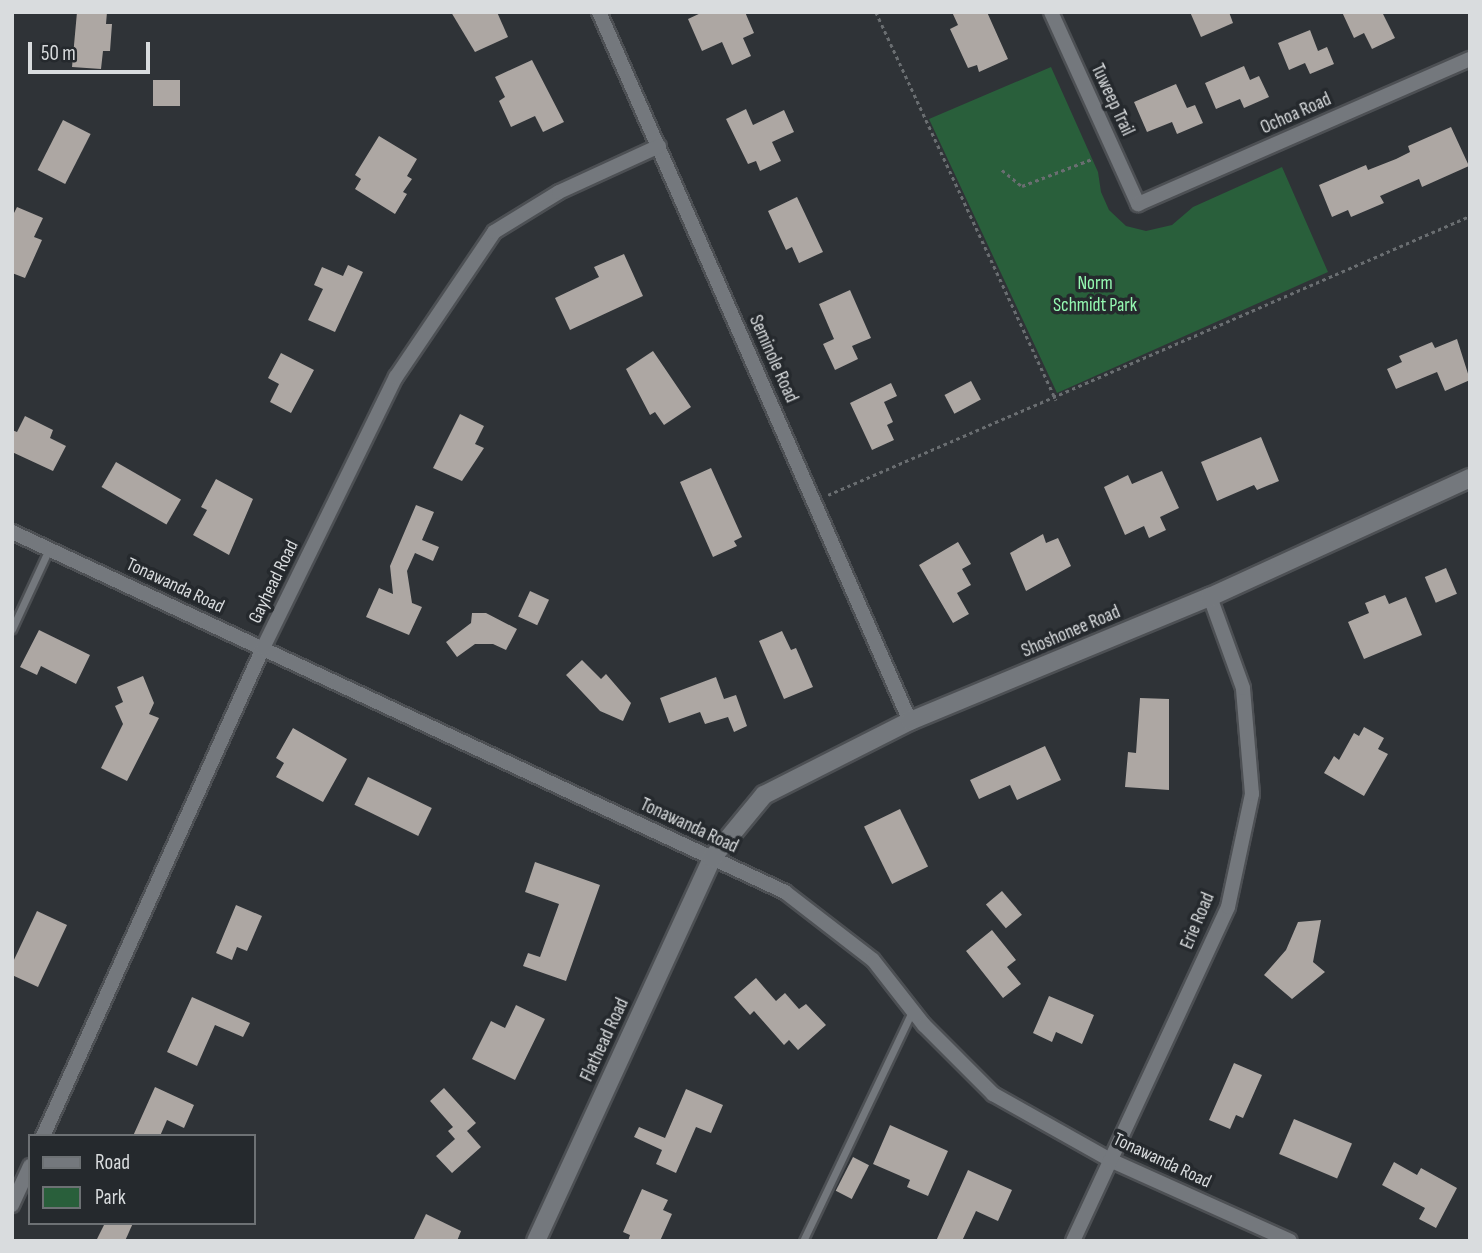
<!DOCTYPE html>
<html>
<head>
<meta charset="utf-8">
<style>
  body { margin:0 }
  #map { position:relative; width:1482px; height:1253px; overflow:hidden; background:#2f3337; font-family:"Sofia Sans Condensed",sans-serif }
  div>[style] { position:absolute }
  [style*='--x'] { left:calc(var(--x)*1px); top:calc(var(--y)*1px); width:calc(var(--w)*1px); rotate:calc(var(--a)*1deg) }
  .green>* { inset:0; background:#295f3b }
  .building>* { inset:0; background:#ada7a3; transform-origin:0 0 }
  .path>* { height:2.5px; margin-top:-1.25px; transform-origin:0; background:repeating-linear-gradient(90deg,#6a6e71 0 3.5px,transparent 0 7px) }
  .roads { filter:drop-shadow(2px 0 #4d5054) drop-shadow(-2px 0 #4d5054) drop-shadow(0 2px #4d5054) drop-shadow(0 -2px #4d5054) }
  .service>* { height:7px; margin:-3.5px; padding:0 3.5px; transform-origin:3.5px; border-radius:3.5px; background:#74787d }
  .minor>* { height:14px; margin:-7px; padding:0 7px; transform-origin:7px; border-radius:7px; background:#74787d }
  .tertiary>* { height:18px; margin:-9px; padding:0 9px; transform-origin:9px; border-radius:9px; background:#74787d }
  span { translate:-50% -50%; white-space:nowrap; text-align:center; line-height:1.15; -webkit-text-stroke:7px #25292d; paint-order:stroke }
  .street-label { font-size:19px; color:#d9dcde }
  .park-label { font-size:19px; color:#94f8b1 }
  .frame { position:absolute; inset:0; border:14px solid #d9dcde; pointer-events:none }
  .legend { position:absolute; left:28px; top:1134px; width:228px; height:91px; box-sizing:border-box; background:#25292d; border:2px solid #6d7174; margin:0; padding:9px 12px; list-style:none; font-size:21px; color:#d9dcde }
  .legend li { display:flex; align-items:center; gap:14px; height:35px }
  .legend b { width:35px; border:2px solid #6d7174 }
  .scale { position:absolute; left:28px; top:42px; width:122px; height:32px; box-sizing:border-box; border:4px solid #d9dcde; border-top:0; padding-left:9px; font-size:21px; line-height:24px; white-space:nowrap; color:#d9dcde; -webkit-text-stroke:5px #25292d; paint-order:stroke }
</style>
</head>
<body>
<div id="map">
  <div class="green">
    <i style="clip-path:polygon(1051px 67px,1098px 172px,1101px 192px,1109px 210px,1126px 226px,1146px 231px,1172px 225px,1193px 207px,1282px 167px,1328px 272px,1057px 393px,929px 119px)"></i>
  </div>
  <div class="building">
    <i style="clip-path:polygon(77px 12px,107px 12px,106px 24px,112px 24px,110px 51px,103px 51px,101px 69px,72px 67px)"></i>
    <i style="clip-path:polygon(451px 12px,497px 12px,508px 37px,475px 52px)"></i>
    <i style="clip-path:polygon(703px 12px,745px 12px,754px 33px,743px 38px,751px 56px,732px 65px,722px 42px,702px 51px,688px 19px)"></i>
    <i style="clip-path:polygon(952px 12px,987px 12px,1008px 59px,979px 72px,977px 65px,968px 68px,950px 29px,958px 25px)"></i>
    <i style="clip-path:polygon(1190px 12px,1229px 12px,1233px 23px,1201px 37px)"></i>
    <i style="clip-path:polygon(1342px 12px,1382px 12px,1395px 38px,1372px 49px,1364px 33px,1354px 38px)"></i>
    <i style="clip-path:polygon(1310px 30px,1318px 51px,1327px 47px,1334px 64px,1310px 74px,1305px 63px,1289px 70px,1278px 43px)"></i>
    <i style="clip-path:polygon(532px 60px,564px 122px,543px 132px,535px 116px,511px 127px,499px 101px,505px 97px,495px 77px)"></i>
    <i style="clip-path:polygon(1244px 66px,1250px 80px,1259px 76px,1269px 97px,1244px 108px,1240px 99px,1216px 109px,1205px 83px)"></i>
    <i style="left:153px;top:80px;width:27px;height:26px"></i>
    <i style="clip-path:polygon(1176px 84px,1187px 108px,1195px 105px,1203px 123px,1177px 134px,1172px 122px,1147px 132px,1134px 102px)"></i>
    <i style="clip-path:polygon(746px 109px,753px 125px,784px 110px,794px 132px,772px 142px,781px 161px,760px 171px,756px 161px,748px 164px,726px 119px)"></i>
    <i style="left:63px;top:120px;width:31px;height:56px;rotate:27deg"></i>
    <i style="clip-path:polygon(1451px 127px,1469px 166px,1422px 187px,1419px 179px,1380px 196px,1384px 203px,1351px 217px,1348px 210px,1332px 217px,1319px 185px,1366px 165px,1368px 170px,1396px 159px,1410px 152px,1408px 146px)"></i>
    <i style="clip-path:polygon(379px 136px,417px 159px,407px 176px,412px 179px,403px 192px,407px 194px,395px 214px,355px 189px,361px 179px,355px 175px)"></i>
    <i style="clip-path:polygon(797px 197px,823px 252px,799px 263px,792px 247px,786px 250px,768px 211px)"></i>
    <i style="clip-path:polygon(17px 207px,43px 218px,34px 237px,42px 240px,25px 278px,12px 273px,12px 217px)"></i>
    <i style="clip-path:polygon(624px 254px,643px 296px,570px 330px,555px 298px,599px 277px,594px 267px)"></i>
    <i style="clip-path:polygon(348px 265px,363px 272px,335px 332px,308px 320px,323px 289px,314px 285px,322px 267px,343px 276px)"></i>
    <i style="clip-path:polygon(850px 290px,871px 338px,852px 346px,858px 359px,835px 370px,823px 344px,834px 339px,819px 304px)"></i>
    <i style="clip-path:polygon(1457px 339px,1470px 380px,1445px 391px,1437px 372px,1396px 389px,1387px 369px,1402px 362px,1399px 356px,1432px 342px,1435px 348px)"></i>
    <i style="clip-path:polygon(653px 351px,691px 407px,664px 425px,655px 412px,650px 415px,626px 369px)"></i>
    <i style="clip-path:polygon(281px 353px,314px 370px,291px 413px,270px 402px,279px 384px,268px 378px)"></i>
    <i style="left:971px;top:381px;width:21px;height:30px;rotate:62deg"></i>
    <i style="clip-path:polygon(891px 383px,897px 396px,884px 402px,893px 422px,887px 425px,894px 440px,872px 450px,850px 403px)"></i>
    <i style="clip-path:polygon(460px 414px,484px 426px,475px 444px,484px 448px,462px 481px,433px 468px)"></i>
    <i style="clip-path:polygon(25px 416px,53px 430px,50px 438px,66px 446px,53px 471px,12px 452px,12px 430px,17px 432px)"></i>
    <i style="clip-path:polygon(1261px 437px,1279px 481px,1257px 490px,1254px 485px,1217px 501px,1201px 462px)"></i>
    <i style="left:116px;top:462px;width:75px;height:29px;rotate:30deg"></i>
    <i style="clip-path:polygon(711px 468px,742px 537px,734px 541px,737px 546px,713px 557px,680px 482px)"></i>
    <i style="clip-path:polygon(1162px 471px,1179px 508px,1160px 517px,1166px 530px,1149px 538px,1144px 526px,1125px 535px,1104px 487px,1128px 475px,1132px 484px)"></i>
    <i style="clip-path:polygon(216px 479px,253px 499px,229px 555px,193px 535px,207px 510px,201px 507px)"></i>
    <i style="clip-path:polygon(416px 505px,434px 512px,422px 540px,439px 547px,433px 561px,415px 553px,407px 571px,412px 603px,422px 607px,409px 635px,366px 617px,379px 588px,393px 594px,390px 566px)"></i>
    <i style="clip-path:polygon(1043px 534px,1046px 543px,1058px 538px,1071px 566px,1026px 591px,1010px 553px)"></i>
    <i style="clip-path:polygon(958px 542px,971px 564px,962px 569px,971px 585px,957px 593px,969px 614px,953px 623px,919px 565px)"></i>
    <i style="left:1446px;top:568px;width:28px;height:23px;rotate:67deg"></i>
    <i style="left:530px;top:591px;width:21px;height:28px;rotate:25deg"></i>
    <i style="clip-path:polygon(1385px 595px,1389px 604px,1406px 597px,1422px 635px,1364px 659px,1348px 622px,1369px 613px,1365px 603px)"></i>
    <i style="clip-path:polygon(472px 613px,486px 613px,517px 629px,506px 650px,493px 644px,475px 644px,457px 657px,446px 642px,471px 623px)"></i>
    <i style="clip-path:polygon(39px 630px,90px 655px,76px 684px,41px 666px,37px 675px,20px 667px)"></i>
    <i style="clip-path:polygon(782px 631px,791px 650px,796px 648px,813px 687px,784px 699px,759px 641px)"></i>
    <i style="clip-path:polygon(582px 660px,601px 679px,606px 674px,631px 703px,623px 721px,600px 711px,566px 675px)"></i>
    <i style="clip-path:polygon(143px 676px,154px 703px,149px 714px,159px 718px,127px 781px,101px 768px,123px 724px,115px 706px,123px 702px,117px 687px)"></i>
    <i style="clip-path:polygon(716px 677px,724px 699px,736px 695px,747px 726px,734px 732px,728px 717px,705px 724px,700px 712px,669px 723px,660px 698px)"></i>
    <i style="clip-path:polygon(1140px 698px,1169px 699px,1169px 790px,1125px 787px,1128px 752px,1136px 753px)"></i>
    <i style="clip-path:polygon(1364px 727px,1384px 738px,1378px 749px,1388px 754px,1364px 796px,1324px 773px,1334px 756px,1339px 760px,1354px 733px,1359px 736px)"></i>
    <i style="clip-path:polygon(293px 728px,347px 759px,323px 802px,276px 777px,284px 763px,276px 758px)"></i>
    <i style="clip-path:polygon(1045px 746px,1061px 780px,1017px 800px,1010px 785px,979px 799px,970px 780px)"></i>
    <i style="left:368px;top:777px;width:71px;height:31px;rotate:26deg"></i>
    <i style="left:900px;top:809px;width:64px;height:40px;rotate:64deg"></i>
    <i style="clip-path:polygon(535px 862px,600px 885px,566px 981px,523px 966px,528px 953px,540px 957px,559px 904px,525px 892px)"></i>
    <i style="left:1002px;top:891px;width:31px;height:21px;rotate:50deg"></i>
    <i style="clip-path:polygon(236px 905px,262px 916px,247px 951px,237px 947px,232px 960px,216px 953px)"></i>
    <i style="clip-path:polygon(37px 911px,67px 925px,38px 987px,12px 975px,12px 964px)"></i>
    <i style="clip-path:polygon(1321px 920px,1313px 962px,1325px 972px,1292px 999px,1264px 975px,1286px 950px,1298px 922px)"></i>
    <i style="clip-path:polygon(992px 930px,1016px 960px,1007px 967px,1021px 984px,1003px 998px,966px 951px)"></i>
    <i style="clip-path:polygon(756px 978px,776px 1001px,785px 993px,799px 1009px,806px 1004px,826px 1025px,798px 1050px,789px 1040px,784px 1045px,754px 1011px,750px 1015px,734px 997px)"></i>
    <i style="clip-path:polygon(1049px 996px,1094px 1015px,1082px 1044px,1056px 1032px,1052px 1042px,1033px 1033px)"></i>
    <i style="clip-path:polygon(192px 997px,250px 1023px,243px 1037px,215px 1025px,197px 1066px,167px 1052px)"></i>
    <i style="clip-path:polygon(516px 1005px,545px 1019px,515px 1080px,472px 1059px,491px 1021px,505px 1028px)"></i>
    <i style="clip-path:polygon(1234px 1063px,1262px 1075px,1243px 1118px,1236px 1115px,1230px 1129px,1209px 1120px)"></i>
    <i style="clip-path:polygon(155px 1087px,194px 1105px,184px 1128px,167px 1120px,160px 1136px,133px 1136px)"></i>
    <i style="clip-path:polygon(444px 1088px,476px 1123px,467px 1131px,481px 1147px,452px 1173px,436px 1156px,455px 1139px,448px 1131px,453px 1127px,430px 1101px)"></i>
    <i style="clip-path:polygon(686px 1089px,723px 1105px,711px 1133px,696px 1127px,676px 1173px,656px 1164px,662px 1150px,634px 1137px,639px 1127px,665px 1138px)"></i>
    <i style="left:1294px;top:1119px;width:63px;height:38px;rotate:23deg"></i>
    <i style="clip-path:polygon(890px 1125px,948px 1151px,928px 1196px,907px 1187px,910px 1180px,873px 1164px)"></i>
    <i style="left:853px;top:1157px;width:18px;height:38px;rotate:27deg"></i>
    <i style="clip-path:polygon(1394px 1162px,1417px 1175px,1421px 1168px,1457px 1188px,1436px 1228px,1419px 1219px,1425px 1208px,1382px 1185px)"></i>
    <i style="clip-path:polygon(968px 1170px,1012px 1190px,998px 1221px,976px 1211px,962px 1241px,936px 1241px)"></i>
    <i style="clip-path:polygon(642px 1189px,668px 1200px,663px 1210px,672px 1214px,660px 1241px,628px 1241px,630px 1235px,623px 1232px)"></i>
    <i style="clip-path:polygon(426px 1214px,461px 1231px,457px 1241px,413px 1241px)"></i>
    <i style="clip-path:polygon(105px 1223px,133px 1223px,125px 1241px,96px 1241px)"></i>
  </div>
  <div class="path">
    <i style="--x:876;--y:12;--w:428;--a:65.1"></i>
    <i style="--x:1002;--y:170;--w:26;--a:39"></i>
    <i style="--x:1022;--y:186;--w:75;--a:-21.1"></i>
    <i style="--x:828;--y:495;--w:700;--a:-23.49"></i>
  </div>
  <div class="roads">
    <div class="service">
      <i style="--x:12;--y:629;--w:88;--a:-65.2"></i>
      <i style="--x:803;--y:1241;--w:255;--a:-64.6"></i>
    </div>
    <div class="minor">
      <i style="--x:599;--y:12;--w:774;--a:66.32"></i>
      <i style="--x:1051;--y:12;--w:211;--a:65.6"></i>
      <i style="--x:1138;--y:204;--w:362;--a:-23.6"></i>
      <i style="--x:12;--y:532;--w:853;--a:24.97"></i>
      <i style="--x:785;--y:892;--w:111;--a:37.7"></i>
      <i style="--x:873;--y:960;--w:83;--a:51.9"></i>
      <i style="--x:924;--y:1025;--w:98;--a:45"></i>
      <i style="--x:993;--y:1094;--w:134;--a:29.4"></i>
      <i style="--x:1110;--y:1160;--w:197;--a:24.2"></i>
      <i style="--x:43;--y:1136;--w:535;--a:-65.73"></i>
      <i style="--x:263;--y:648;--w:302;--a:-63.9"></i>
      <i style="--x:396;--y:377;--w:175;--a:-55.9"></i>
      <i style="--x:494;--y:232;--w:76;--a:-31.6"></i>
      <i style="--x:559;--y:192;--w:110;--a:-24.7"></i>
      <i style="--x:12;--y:1205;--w:43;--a:-65.2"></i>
      <i style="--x:1073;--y:1241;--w:368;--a:-65.1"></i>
      <i style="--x:1228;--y:907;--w:116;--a:-78"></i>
      <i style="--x:1252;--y:794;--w:106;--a:-94.9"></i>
      <i style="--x:1243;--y:688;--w:97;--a:-109.9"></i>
    </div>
    <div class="tertiary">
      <i style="--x:536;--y:1241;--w:422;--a:-65.3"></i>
      <i style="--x:712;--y:858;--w:82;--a:-50.5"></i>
      <i style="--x:764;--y:795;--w:164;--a:-26.9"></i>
      <i style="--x:910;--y:721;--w:325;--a:-22.5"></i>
      <i style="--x:1210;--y:597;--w:286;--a:-24.6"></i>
    </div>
  </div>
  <div class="street-label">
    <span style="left:1112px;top:100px;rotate:65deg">Tuweep Trail</span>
    <span style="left:1296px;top:114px;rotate:-24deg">Ochoa Road</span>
    <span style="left:773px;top:359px;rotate:66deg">Seminole Road</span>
    <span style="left:274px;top:582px;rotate:-64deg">Gayhead Road</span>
    <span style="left:175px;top:586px;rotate:25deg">Tonawanda Road</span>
    <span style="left:1071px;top:632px;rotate:-23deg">Shoshonee Road</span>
    <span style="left:689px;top:826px;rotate:25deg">Tonawanda Road</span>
    <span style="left:1198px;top:921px;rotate:-67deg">Erie Road</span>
    <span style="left:605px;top:1040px;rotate:-65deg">Flathead Road</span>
    <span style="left:1162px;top:1161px;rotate:25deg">Tonawanda Road</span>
  </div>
  <div class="park-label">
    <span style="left:1095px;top:295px">Norm<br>Schmidt Park</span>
  </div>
  <div class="frame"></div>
  <ul class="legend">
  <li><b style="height:9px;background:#74787d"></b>Road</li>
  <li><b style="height:19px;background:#295f3b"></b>Park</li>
  </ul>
  <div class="scale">50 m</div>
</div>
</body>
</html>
